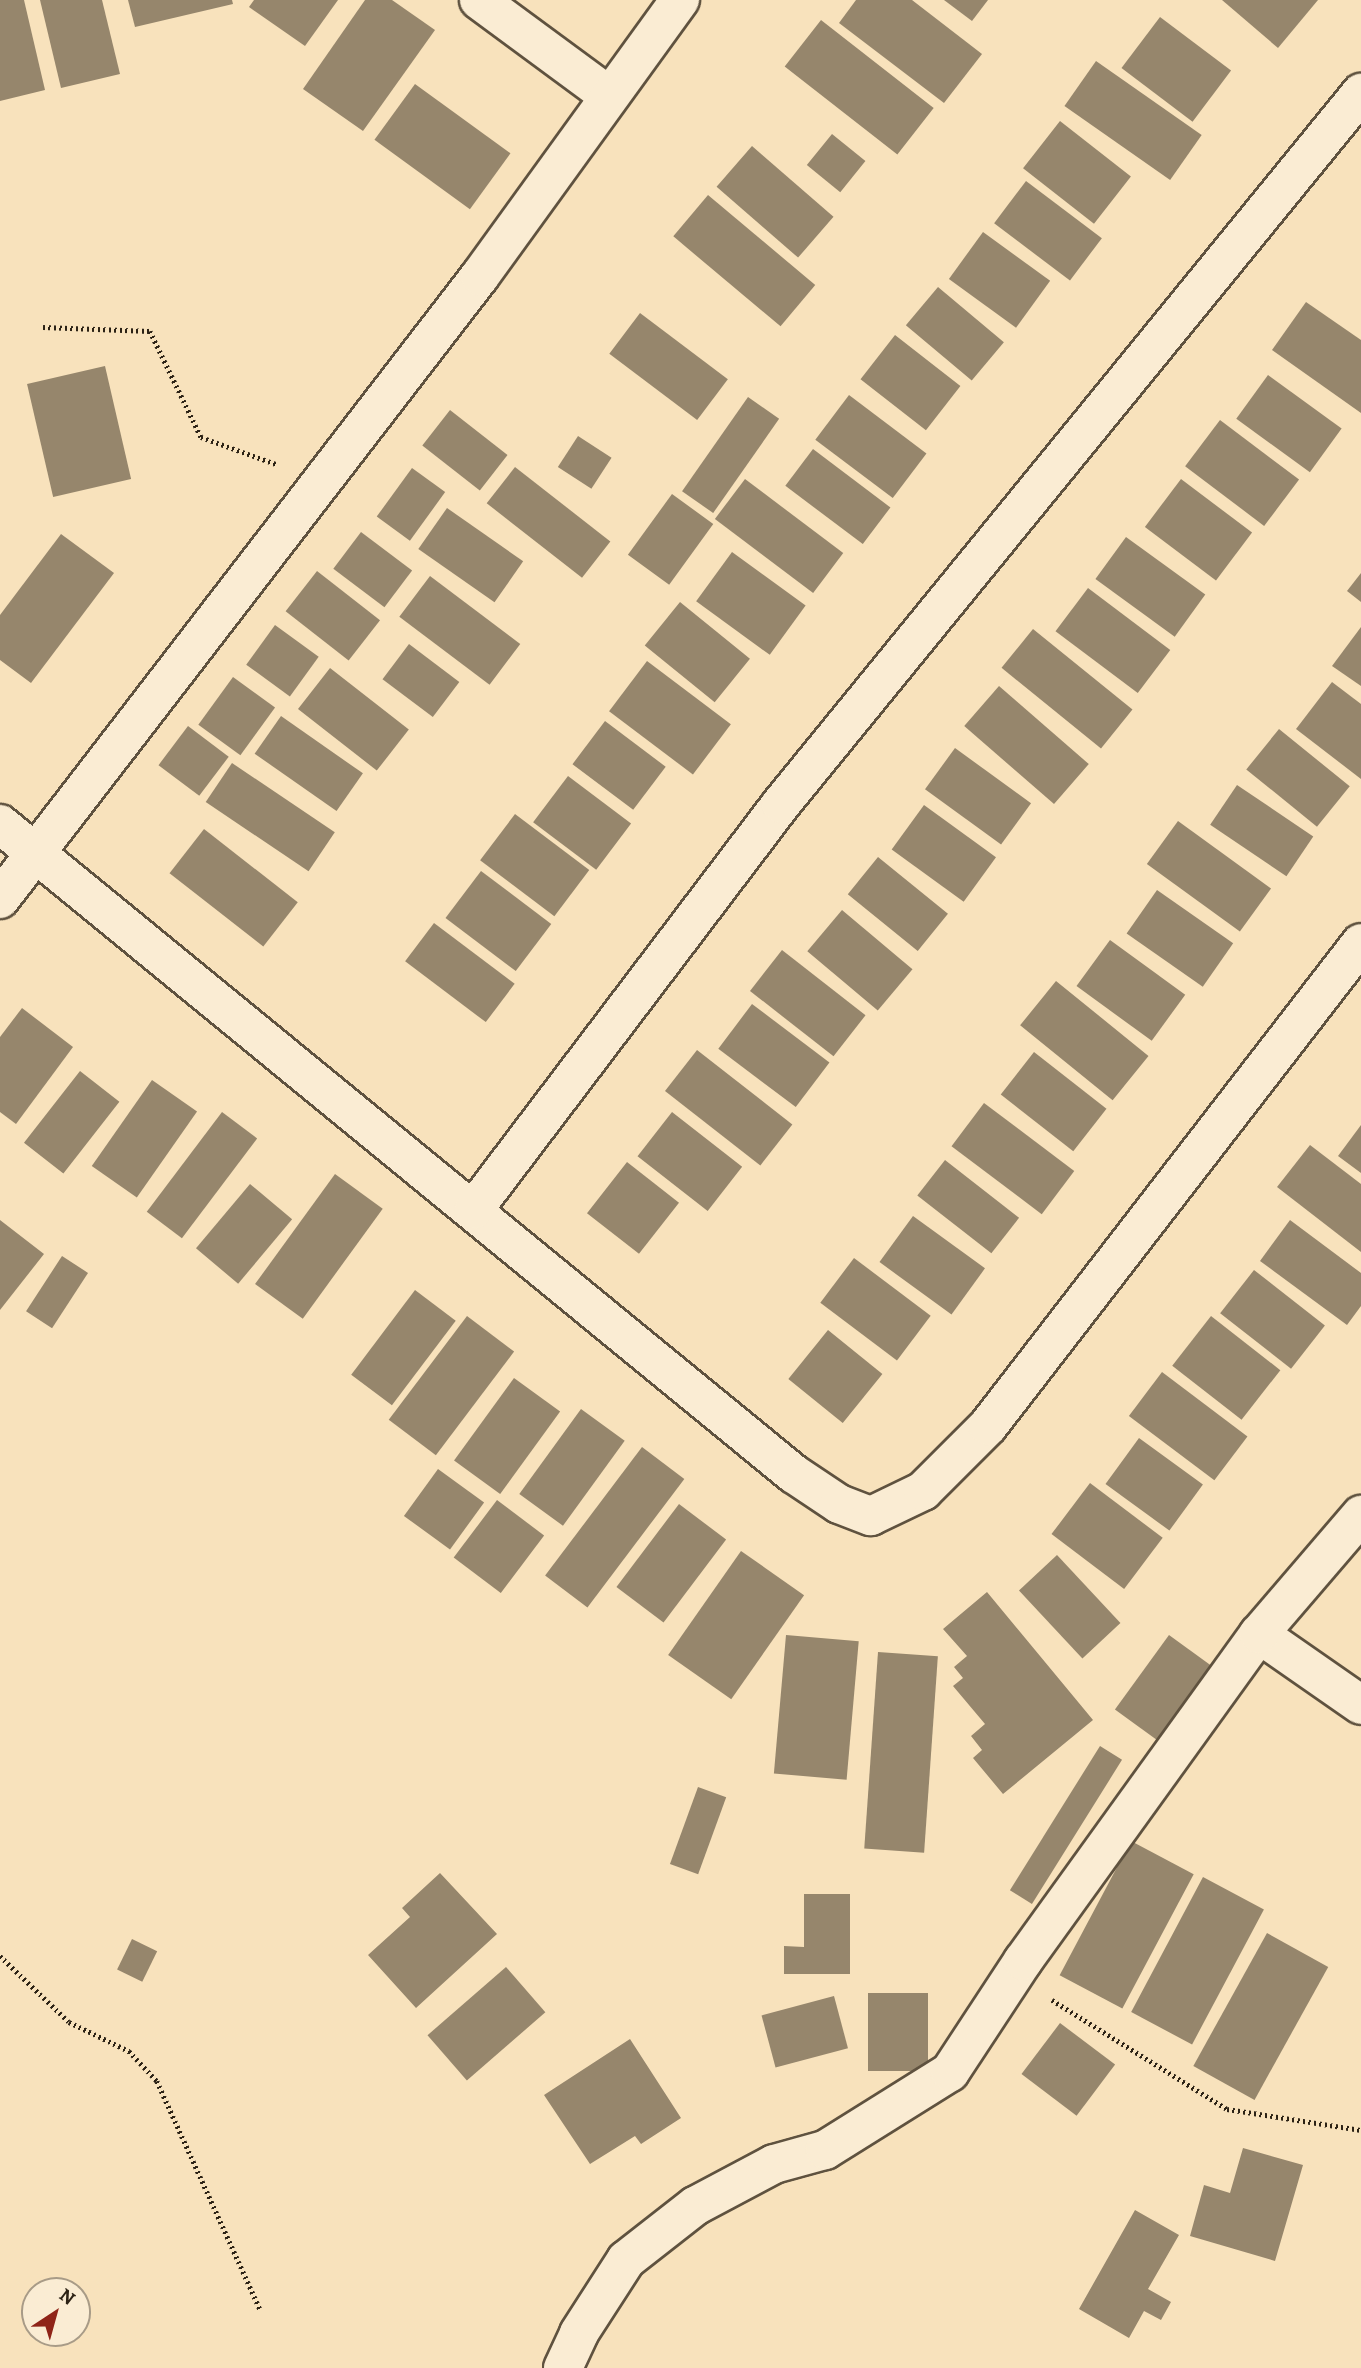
<!DOCTYPE html>
<html>
<head>
<meta charset="utf-8">
<style>
  body { margin:0 }
  #map { position:relative; width:1361px; height:2368px; overflow:hidden; background:#f8e2bc; font-family:Alegreya,serif }
  div>[style] { position:absolute }
  [style*='--x'] { left:calc(var(--x)*1px); top:calc(var(--y)*1px); width:calc(var(--w)*1px); rotate:calc(var(--a)*1deg) }
  .building>* { inset:0; background:#96866c; transform-origin:0 0 }
  .path>* { height:4.5px; margin-top:-2.25px; transform-origin:0; background:repeating-linear-gradient(90deg,#2c2215 0 2px,transparent 0 5.5px) }
  .roads { filter:drop-shadow(2px 0 #5f523f) drop-shadow(-2px 0 #5f523f) drop-shadow(0 2px #5f523f) drop-shadow(0 -2px #5f523f) }
  .minor>* { height:38px; margin:-19px; padding:0 19px; transform-origin:19px; border-radius:19px; background:#faecd3 }
  span { translate:-50% -50%; white-space:nowrap; text-align:center; line-height:1.15; -webkit-text-stroke:5px #faecd3; paint-order:stroke }
  .north { position:absolute; left:21px; top:2277px; width:70px; height:70px; box-sizing:border-box; background:#faecd3; border:2px solid #a89b87; border-radius:50%; rotate:36deg; font-size:19px; font-weight:700; line-height:28px; text-align:center; color:#2c2215 }
  .north::after { content:''; display:block; margin:auto; width:24px; height:32px; background:#8f2418; clip-path:polygon(50% 0,100% 100%,50% 72%,0 100%) }
</style>
</head>
<body>
<div id="map">
  <div class="building">
    <i style="clip-path:polygon(0 0,24px 0,45px 90px,0 101px)"></i>
    <i style="clip-path:polygon(40px 0,102px 0,120px 74px,61px 88px)"></i>
    <i style="clip-path:polygon(128px 0,232px 0,233px 4px,135px 27px)"></i>
    <i style="clip-path:polygon(254px 0,338px 0,305px 46px,249px 7px)"></i>
    <i style="clip-path:polygon(365px 0,392px 0,435px 30px,363px 131px,303px 89px)"></i>
    <i style="clip-path:polygon(856px 0,912px 0,982px 54px,944px 103px,839px 23px)"></i>
    <i style="clip-path:polygon(944px 0,988px 0,972px 21px)"></i>
    <i style="clip-path:polygon(1222px 0,1318px 0,1278px 48px)"></i>
    <i style="left:1160px;top:17px;width:89px;height:64px;rotate:37deg"></i>
    <i style="left:821px;top:20px;width:143px;height:59px;rotate:38deg"></i>
    <i style="left:1096px;top:61px;width:129px;height:55px;rotate:35deg"></i>
    <i style="left:415px;top:84px;width:118px;height:69px;rotate:36deg"></i>
    <i style="left:1060px;top:121px;width:90px;height:60px;rotate:38deg"></i>
    <i style="left:832px;top:134px;width:43px;height:40px;rotate:39deg"></i>
    <i style="left:752px;top:146px;width:108px;height:54px;rotate:41deg"></i>
    <i style="left:1026px;top:181px;width:95px;height:53px;rotate:37deg"></i>
    <i style="left:708px;top:195px;width:140px;height:54px;rotate:40deg"></i>
    <i style="left:983px;top:232px;width:83px;height:58px;rotate:36deg"></i>
    <i style="left:938px;top:287px;width:86px;height:50px;rotate:40deg"></i>
    <i style="clip-path:polygon(1306px 302px,1361px 340px,1361px 413px,1272px 350px)"></i>
    <i style="left:640px;top:313px;width:110px;height:51px;rotate:37deg"></i>
    <i style="left:895px;top:335px;width:83px;height:56px;rotate:38deg"></i>
    <i style="left:105px;top:366px;width:116px;height:80px;rotate:77deg"></i>
    <i style="left:1268px;top:375px;width:91px;height:54px;rotate:36deg"></i>
    <i style="left:849px;top:395px;width:97px;height:56px;rotate:37deg"></i>
    <i style="left:748px;top:397px;width:38px;height:115px;rotate:35deg"></i>
    <i style="left:450px;top:410px;width:73px;height:45px;rotate:38deg"></i>
    <i style="left:1220px;top:420px;width:99px;height:58px;rotate:37deg"></i>
    <i style="left:578px;top:436px;width:40px;height:37px;rotate:33deg"></i>
    <i style="left:813px;top:449px;width:97px;height:46px;rotate:37deg"></i>
    <i style="left:515px;top:467px;width:121px;height:46px;rotate:38deg"></i>
    <i style="left:412px;top:468px;width:41px;height:60px;rotate:36deg"></i>
    <i style="left:745px;top:479px;width:123px;height:50px;rotate:37deg"></i>
    <i style="left:1181px;top:479px;width:89px;height:60px;rotate:37deg"></i>
    <i style="left:672px;top:494px;width:51px;height:75px;rotate:36deg"></i>
    <i style="left:447px;top:508px;width:93px;height:50px;rotate:35deg"></i>
    <i style="left:361px;top:532px;width:64px;height:46px;rotate:37deg"></i>
    <i style="clip-path:polygon(61px 534px,114px 573px,31px 683px,0 660px,0 615px)"></i>
    <i style="left:1126px;top:537px;width:98px;height:52px;rotate:36deg"></i>
    <i style="left:732px;top:552px;width:91px;height:61px;rotate:36deg"></i>
    <i style="left:317px;top:571px;width:80px;height:51px;rotate:38deg"></i>
    <i style="clip-path:polygon(1361px 573px,1361px 602px,1347px 591px)"></i>
    <i style="left:430px;top:576px;width:113px;height:51px;rotate:37deg"></i>
    <i style="left:1088px;top:588px;width:103px;height:54px;rotate:37deg"></i>
    <i style="left:680px;top:602px;width:90px;height:56px;rotate:39deg"></i>
    <i style="left:275px;top:625px;width:54px;height:49px;rotate:36deg"></i>
    <i style="clip-path:polygon(1361px 627px,1361px 686px,1332px 666px)"></i>
    <i style="left:1033px;top:629px;width:128px;height:50px;rotate:39deg"></i>
    <i style="left:409px;top:644px;width:63px;height:44px;rotate:37deg"></i>
    <i style="left:647px;top:661px;width:105px;height:63px;rotate:37deg"></i>
    <i style="left:330px;top:668px;width:100px;height:52px;rotate:38deg"></i>
    <i style="left:233px;top:677px;width:52px;height:59px;rotate:36deg"></i>
    <i style="clip-path:polygon(1332px 682px,1361px 704px,1361px 779px,1296px 729px)"></i>
    <i style="left:999px;top:686px;width:119px;height:53px;rotate:41deg"></i>
    <i style="left:281px;top:716px;width:100px;height:46px;rotate:35deg"></i>
    <i style="left:605px;top:721px;width:76px;height:54px;rotate:37deg"></i>
    <i style="left:188px;top:726px;width:51px;height:49px;rotate:37deg"></i>
    <i style="left:1279px;top:729px;width:91px;height:52px;rotate:39deg"></i>
    <i style="left:955px;top:748px;width:94px;height:51px;rotate:36deg"></i>
    <i style="left:232px;top:763px;width:124px;height:47px;rotate:34deg"></i>
    <i style="left:568px;top:776px;width:79px;height:58px;rotate:37deg"></i>
    <i style="left:1237px;top:785px;width:92px;height:48px;rotate:34deg"></i>
    <i style="left:924px;top:805px;width:89px;height:55px;rotate:36deg"></i>
    <i style="left:515px;top:814px;width:93px;height:58px;rotate:37deg"></i>
    <i style="left:1178px;top:821px;width:115px;height:53px;rotate:36deg"></i>
    <i style="left:204px;top:829px;width:119px;height:56px;rotate:38deg"></i>
    <i style="left:878px;top:857px;width:90px;height:48px;rotate:39deg"></i>
    <i style="left:481px;top:871px;width:88px;height:59px;rotate:37deg"></i>
    <i style="left:1157px;top:890px;width:93px;height:53px;rotate:35deg"></i>
    <i style="left:842px;top:910px;width:92px;height:54px;rotate:40deg"></i>
    <i style="left:434px;top:923px;width:101px;height:48px;rotate:37deg"></i>
    <i style="left:1110px;top:940px;width:93px;height:57px;rotate:36deg"></i>
    <i style="left:782px;top:950px;width:106px;height:52px;rotate:38deg"></i>
    <i style="left:1056px;top:981px;width:119px;height:57px;rotate:39deg"></i>
    <i style="left:752px;top:1004px;width:97px;height:56px;rotate:37deg"></i>
    <i style="clip-path:polygon(22px 1008px,73px 1047px,16px 1124px,0 1112px,0 1037px)"></i>
    <i style="left:697px;top:1050px;width:121px;height:52px;rotate:38deg"></i>
    <i style="left:1034px;top:1052px;width:92px;height:54px;rotate:38deg"></i>
    <i style="left:80px;top:1071px;width:50px;height:91px;rotate:38deg"></i>
    <i style="left:152px;top:1080px;width:55px;height:105px;rotate:35deg"></i>
    <i style="left:984px;top:1103px;width:113px;height:54px;rotate:37deg"></i>
    <i style="left:222px;top:1112px;width:44px;height:125px;rotate:37deg"></i>
    <i style="left:672px;top:1112px;width:89px;height:56px;rotate:38deg"></i>
    <i style="clip-path:polygon(1361px 1125px,1361px 1173px,1338px 1156px)"></i>
    <i style="clip-path:polygon(1310px 1145px,1361px 1184px,1361px 1252px,1277px 1187px)"></i>
    <i style="left:945px;top:1160px;width:94px;height:45px;rotate:38deg"></i>
    <i style="left:627px;top:1162px;width:66px;height:65px;rotate:38deg"></i>
    <i style="left:335px;top:1174px;width:59px;height:136px;rotate:36deg"></i>
    <i style="left:250px;top:1184px;width:55px;height:84px;rotate:40deg"></i>
    <i style="left:913px;top:1216px;width:89px;height:57px;rotate:36deg"></i>
    <i style="clip-path:polygon(0 1220px,44px 1254px,0 1310px)"></i>
    <i style="clip-path:polygon(1290px 1220px,1361px 1273px,1361px 1306px,1347px 1325px,1260px 1261px)"></i>
    <i style="left:62px;top:1256px;width:31px;height:66px;rotate:33deg"></i>
    <i style="left:854px;top:1258px;width:96px;height:56px;rotate:37deg"></i>
    <i style="left:1254px;top:1270px;width:90px;height:55px;rotate:38deg"></i>
    <i style="left:415px;top:1290px;width:51px;height:106px;rotate:37deg"></i>
    <i style="left:467px;top:1316px;width:59px;height:130px;rotate:37deg"></i>
    <i style="left:1211px;top:1316px;width:88px;height:63px;rotate:38deg"></i>
    <i style="left:828px;top:1330px;width:70px;height:63px;rotate:39deg"></i>
    <i style="left:1162px;top:1372px;width:107px;height:55px;rotate:37deg"></i>
    <i style="left:514px;top:1378px;width:57px;height:102px;rotate:36deg"></i>
    <i style="left:581px;top:1409px;width:54px;height:105px;rotate:36deg"></i>
    <i style="left:1139px;top:1438px;width:79px;height:57px;rotate:36deg"></i>
    <i style="left:642px;top:1447px;width:53px;height:161px;rotate:37deg"></i>
    <i style="left:438px;top:1469px;width:57px;height:58px;rotate:36deg"></i>
    <i style="left:1090px;top:1483px;width:91px;height:64px;rotate:37deg"></i>
    <i style="left:497px;top:1500px;width:59px;height:72px;rotate:37deg"></i>
    <i style="left:679px;top:1504px;width:59px;height:104px;rotate:37deg"></i>
    <i style="left:741px;top:1551px;width:77px;height:127px;rotate:35deg"></i>
    <i style="left:1057px;top:1555px;width:93px;height:52px;rotate:47deg"></i>
    <i style="clip-path:polygon(987px 1592px,1093px 1720px,1003px 1794px,973px 1758px,982px 1750px,971px 1736px,985px 1724px,953px 1686px,963px 1678px,954px 1667px,967px 1656px,943px 1629px)"></i>
    <i style="left:786px;top:1635px;width:73px;height:139px;rotate:5deg"></i>
    <i style="left:1169px;top:1635px;width:63px;height:92px;rotate:36deg"></i>
    <i style="left:878px;top:1652px;width:60px;height:197px;rotate:4deg"></i>
    <i style="left:1100px;top:1746px;width:26px;height:170px;rotate:32deg"></i>
    <i style="left:698px;top:1787px;width:30px;height:82px;rotate:20deg"></i>
    <i style="left:1131px;top:1841px;width:71px;height:152px;rotate:28deg"></i>
    <i style="clip-path:polygon(440px 1873px,497px 1934px,416px 2008px,368px 1955px,410px 1917px,402px 1908px)"></i>
    <i style="left:1203px;top:1877px;width:69px;height:153px;rotate:28deg"></i>
    <i style="clip-path:polygon(804px 1894px,850px 1894px,850px 1974px,784px 1974px,784px 1946px,804px 1947px)"></i>
    <i style="left:1267px;top:1933px;width:70px;height:152px;rotate:29deg"></i>
    <i style="left:132px;top:1939px;width:28px;height:34px;rotate:26deg"></i>
    <i style="left:506px;top:1967px;width:60px;height:104px;rotate:49deg"></i>
    <i style="left:868px;top:1993px;width:60px;height:78px"></i>
    <i style="left:834px;top:1996px;width:54px;height:75px;rotate:75deg"></i>
    <i style="left:1060px;top:2023px;width:69px;height:64px;rotate:37deg"></i>
    <i style="clip-path:polygon(630px 2039px,681px 2118px,641px 2144px,635px 2136px,590px 2164px,544px 2095px)"></i>
    <i style="clip-path:polygon(1243px 2148px,1303px 2165px,1275px 2261px,1190px 2236px,1204px 2185px,1230px 2193px)"></i>
    <i style="clip-path:polygon(1135px 2210px,1179px 2235px,1148px 2289px,1171px 2302px,1161px 2320px,1144px 2311px,1129px 2338px,1079px 2309px)"></i>
  </div>
  <div class="path">
    <i style="--x:43;--y:327;--w:107;--a:2.1"></i>
    <i style="--x:150;--y:331;--w:118;--a:64.3"></i>
    <i style="--x:201;--y:437;--w:80;--a:19.8"></i>
    <i style="--x:0;--y:1956;--w:95;--a:43.7"></i>
    <i style="--x:69;--y:2022;--w:67;--a:25.8"></i>
    <i style="--x:129;--y:2051;--w:41;--a:47"></i>
    <i style="--x:157;--y:2081;--w:252;--a:65.7"></i>
    <i style="--x:1052;--y:2000;--w:206;--a:31.9"></i>
    <i style="--x:1227;--y:2109;--w:136;--a:8.9"></i>
  </div>
  <div class="roads">
    <div class="minor">
      <i style="--x:479;--y:0;--w:162;--a:36.4"></i>
      <i style="--x:0;--y:824;--w:1026;--a:39.31"></i>
      <i style="--x:794;--y:1474;--w:54;--a:33.7"></i>
      <i style="--x:839;--y:1504;--w:34;--a:21"></i>
      <i style="--x:871;--y:1516;--w:58;--a:-25.7"></i>
      <i style="--x:923;--y:1491;--w:92;--a:-45"></i>
      <i style="--x:988;--y:1426;--w:610;--a:-52.32"></i>
      <i style="--x:0;--y:899;--w:786;--a:-52.39"></i>
      <i style="--x:480;--y:276;--w:341;--a:-54.1"></i>
      <i style="--x:474;--y:1209;--w:508;--a:-52.84"></i>
      <i style="--x:781;--y:804;--w:918;--a:-50.79"></i>
      <i style="--x:1259;--y:1634;--w:124;--a:34.8"></i>
      <i style="--x:563;--y:2368;--w:38;--a:-65"></i>
      <i style="--x:579;--y:2333;--w:87;--a:-57.2"></i>
      <i style="--x:626;--y:2260;--w:88;--a:-38"></i>
      <i style="--x:695;--y:2206;--w:89;--a:-28"></i>
      <i style="--x:774;--y:2164;--w:53;--a:-15.4"></i>
      <i style="--x:825;--y:2150;--w:147;--a:-32"></i>
      <i style="--x:950;--y:2072;--w:133;--a:-56.7"></i>
      <i style="--x:1023;--y:1961;--w:403;--a:-54.2"></i>
      <i style="--x:1259;--y:1634;--w:157;--a:-49.4"></i>
    </div>
  </div>
  <div class="north">N</div>
</div>
</body>
</html>
